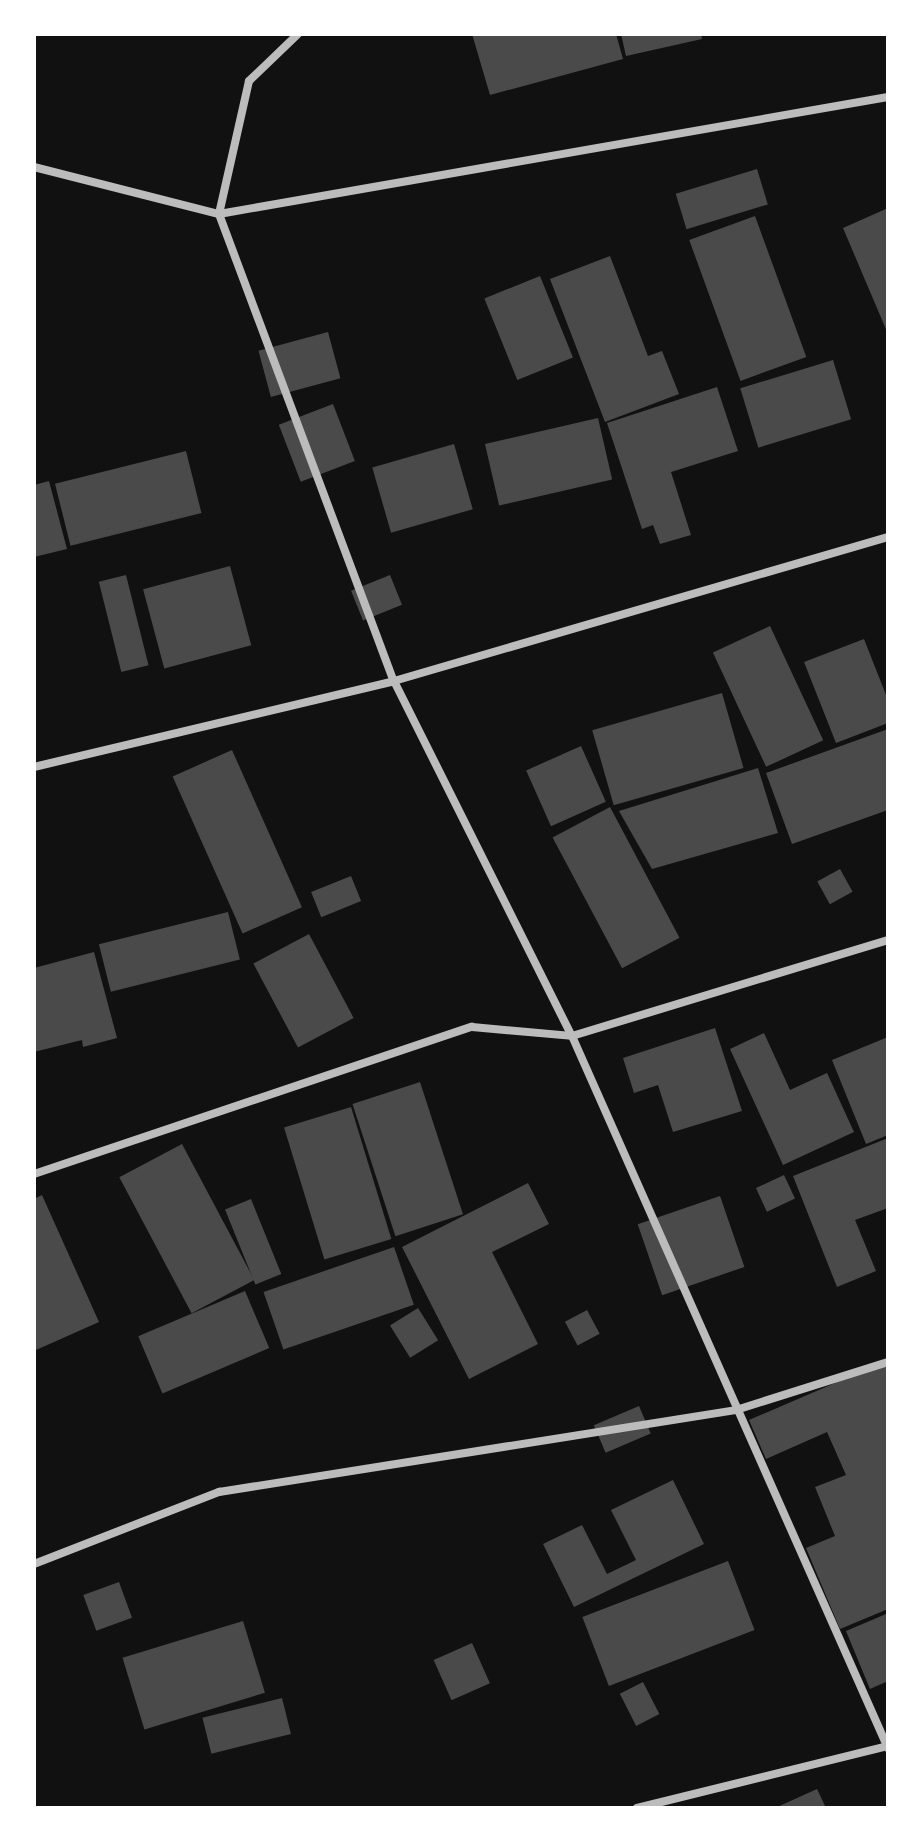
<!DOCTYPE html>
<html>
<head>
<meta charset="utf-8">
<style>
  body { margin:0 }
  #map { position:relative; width:922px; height:1842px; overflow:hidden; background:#111; font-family:"Titillium Web",sans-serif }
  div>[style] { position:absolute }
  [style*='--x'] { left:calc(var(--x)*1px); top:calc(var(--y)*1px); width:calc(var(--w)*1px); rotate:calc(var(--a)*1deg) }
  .building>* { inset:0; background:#4a4a4a; transform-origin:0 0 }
  .minor>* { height:8px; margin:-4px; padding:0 4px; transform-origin:4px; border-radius:4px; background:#bcbcbc }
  span { translate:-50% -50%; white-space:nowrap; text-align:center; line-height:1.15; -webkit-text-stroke:8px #fff; paint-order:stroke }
  .frame { position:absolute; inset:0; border:36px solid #fff; pointer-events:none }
</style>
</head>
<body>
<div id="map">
  <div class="building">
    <i style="clip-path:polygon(472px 34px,616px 34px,623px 59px,490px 95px)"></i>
    <i style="clip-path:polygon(621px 34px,701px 34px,702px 39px,626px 56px)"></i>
    <i style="left:757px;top:169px;width:37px;height:85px;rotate:73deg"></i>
    <i style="clip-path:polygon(888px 208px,888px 334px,843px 228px)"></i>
    <i style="left:755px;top:216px;width:150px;height:70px;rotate:70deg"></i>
    <i style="clip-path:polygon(610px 256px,648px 356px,662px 351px,679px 394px,605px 422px,550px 279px)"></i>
    <i style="left:540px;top:276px;width:88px;height:60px;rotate:68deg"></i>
    <i style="left:328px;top:332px;width:48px;height:72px;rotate:75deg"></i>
    <i style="left:833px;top:360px;width:62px;height:97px;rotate:73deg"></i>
    <i style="clip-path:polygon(717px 387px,738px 451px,671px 472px,691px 535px,660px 544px,653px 525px,642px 529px,607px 423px)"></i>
    <i style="left:333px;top:404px;width:61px;height:58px;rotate:69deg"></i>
    <i style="left:598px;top:418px;width:63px;height:116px;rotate:77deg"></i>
    <i style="left:454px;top:444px;width:68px;height:85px;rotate:74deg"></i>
    <i style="left:186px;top:451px;width:64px;height:135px;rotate:76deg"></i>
    <i style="clip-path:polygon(49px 481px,67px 549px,34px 557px,34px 485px)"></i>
    <i style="left:230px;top:566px;width:82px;height:90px;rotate:75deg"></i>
    <i style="left:126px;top:575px;width:93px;height:28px;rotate:76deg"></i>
    <i style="left:390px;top:575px;width:32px;height:42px;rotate:68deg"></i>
    <i style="left:770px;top:626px;width:126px;height:63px;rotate:65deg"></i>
    <i style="clip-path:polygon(864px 639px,888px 700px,888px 723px,836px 743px,804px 662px)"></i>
    <i style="left:722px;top:693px;width:78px;height:135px;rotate:74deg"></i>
    <i style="clip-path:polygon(888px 729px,888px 810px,792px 844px,766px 773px)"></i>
    <i style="left:581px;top:746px;width:61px;height:60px;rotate:66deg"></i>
    <i style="left:232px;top:750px;width:172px;height:65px;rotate:66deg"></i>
    <i style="clip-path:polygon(758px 768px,778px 833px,652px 869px,619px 811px)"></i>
    <i style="left:610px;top:807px;width:148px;height:65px;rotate:62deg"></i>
    <i style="left:840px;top:869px;width:26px;height:26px;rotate:61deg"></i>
    <i style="left:351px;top:876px;width:27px;height:43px;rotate:68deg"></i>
    <i style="left:228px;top:912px;width:49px;height:133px;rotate:76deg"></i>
    <i style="left:309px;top:934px;width:95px;height:63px;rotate:62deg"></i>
    <i style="clip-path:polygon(94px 952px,117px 1038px,83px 1047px,82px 1040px,34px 1052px,34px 968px)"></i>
    <i style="clip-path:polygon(715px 1028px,742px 1111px,673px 1132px,658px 1085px,634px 1093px,623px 1058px)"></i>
    <i style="clip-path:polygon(764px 1033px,790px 1090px,827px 1073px,854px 1132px,783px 1165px,730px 1049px)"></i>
    <i style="clip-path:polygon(888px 1037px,888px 1135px,866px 1144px,832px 1060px)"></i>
    <i style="left:420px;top:1082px;width:139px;height:71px;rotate:72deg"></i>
    <i style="left:351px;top:1107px;width:138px;height:70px;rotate:73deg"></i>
    <i style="clip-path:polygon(888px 1138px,888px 1208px,855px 1220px,876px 1271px,837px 1287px,793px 1176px)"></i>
    <i style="left:182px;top:1144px;width:154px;height:71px;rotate:62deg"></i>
    <i style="left:784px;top:1175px;width:26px;height:31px;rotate:65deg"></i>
    <i style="clip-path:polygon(528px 1183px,549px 1224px,492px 1252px,538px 1344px,469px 1379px,402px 1247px)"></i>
    <i style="clip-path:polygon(42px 1195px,99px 1322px,36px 1350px,34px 1199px)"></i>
    <i style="left:720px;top:1196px;width:75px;height:87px;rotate:71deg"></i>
    <i style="left:251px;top:1199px;width:81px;height:28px;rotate:68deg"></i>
    <i style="left:394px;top:1247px;width:61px;height:138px;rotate:71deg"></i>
    <i style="left:245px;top:1291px;width:62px;height:116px;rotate:67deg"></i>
    <i style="left:418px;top:1308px;width:38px;height:33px;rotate:58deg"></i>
    <i style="left:587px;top:1310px;width:27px;height:25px;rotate:62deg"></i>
    <i style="clip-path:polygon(886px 1361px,888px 1609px,840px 1629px,806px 1548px,835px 1536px,815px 1487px,846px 1475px,827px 1432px,766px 1459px,749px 1420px)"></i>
    <i style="left:639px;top:1406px;width:30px;height:49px;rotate:67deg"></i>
    <i style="clip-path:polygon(673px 1480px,704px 1544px,574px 1607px,543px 1544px,582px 1525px,607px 1574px,636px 1560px,611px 1510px)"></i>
    <i style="left:728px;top:1561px;width:74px;height:156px;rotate:69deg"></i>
    <i style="left:119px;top:1582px;width:38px;height:38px;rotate:70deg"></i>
    <i style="clip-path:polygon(886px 1614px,888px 1681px,870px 1689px,846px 1631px)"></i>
    <i style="left:243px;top:1621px;width:75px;height:126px;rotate:73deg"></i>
    <i style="left:472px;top:1643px;width:44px;height:42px;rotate:66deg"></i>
    <i style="left:643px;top:1682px;width:36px;height:26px;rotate:63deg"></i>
    <i style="left:282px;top:1698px;width:37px;height:82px;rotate:76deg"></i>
    <i style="clip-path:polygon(817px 1789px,826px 1808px,775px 1808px)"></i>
  </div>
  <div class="minor">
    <i style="--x:34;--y:167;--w:191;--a:14.3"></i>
    <i style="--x:219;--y:214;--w:679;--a:-9.92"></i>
    <i style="--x:219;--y:214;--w:499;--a:69.5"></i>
    <i style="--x:394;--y:681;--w:397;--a:63.4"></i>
    <i style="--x:572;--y:1036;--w:779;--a:66.07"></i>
    <i style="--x:219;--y:214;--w:136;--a:-77.3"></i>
    <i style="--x:249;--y:81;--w:68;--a:-43.8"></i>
    <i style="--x:34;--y:767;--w:370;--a:-13.4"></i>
    <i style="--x:394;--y:681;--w:515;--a:-16.25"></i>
    <i style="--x:34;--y:1174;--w:462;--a:-18.6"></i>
    <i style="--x:472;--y:1027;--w:100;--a:5.1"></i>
    <i style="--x:572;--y:1036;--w:330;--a:-16.9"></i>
    <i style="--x:34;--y:1564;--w:199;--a:-21.3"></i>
    <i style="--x:219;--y:1492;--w:523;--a:-9.01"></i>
    <i style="--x:736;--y:1410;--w:159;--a:-17.5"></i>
    <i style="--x:637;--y:1808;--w:259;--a:-13.9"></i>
  </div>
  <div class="frame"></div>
</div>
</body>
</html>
